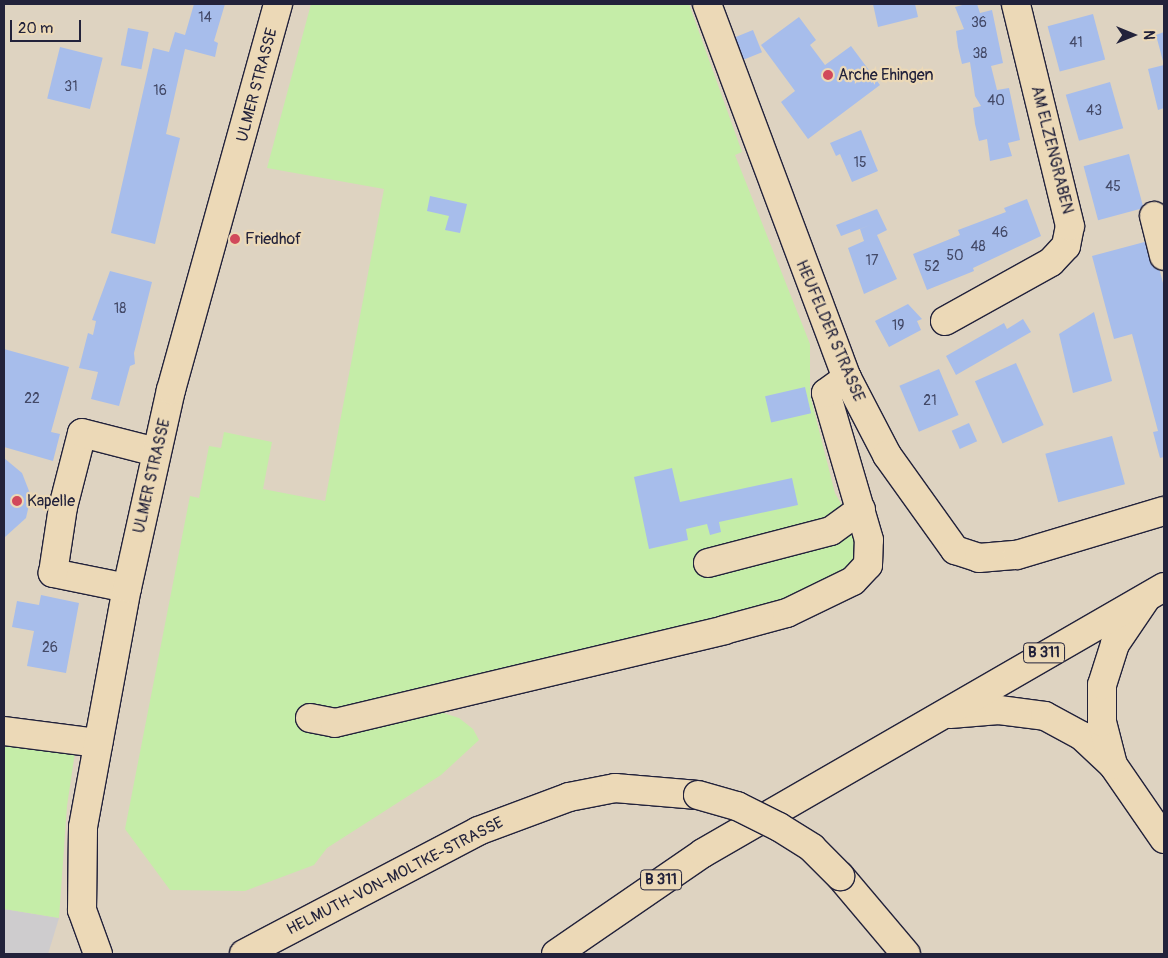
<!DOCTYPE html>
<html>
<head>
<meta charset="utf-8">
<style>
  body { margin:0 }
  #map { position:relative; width:1168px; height:958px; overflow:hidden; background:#ded3c1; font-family:Pangolin,sans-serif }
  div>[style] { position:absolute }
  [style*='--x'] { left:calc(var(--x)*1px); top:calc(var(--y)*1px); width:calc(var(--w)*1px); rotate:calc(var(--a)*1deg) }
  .built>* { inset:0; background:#ceccce }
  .green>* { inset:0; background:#c5eda8 }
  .building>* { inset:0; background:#a7bdeb; transform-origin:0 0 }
  .roads { filter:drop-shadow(1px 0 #22223b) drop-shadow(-1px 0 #22223b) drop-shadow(0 1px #22223b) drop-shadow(0 -1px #22223b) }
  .minor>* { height:28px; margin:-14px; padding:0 14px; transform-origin:14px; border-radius:14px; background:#ecd9b7 }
  .major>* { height:28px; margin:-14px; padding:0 14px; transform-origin:14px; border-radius:14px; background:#ecd9b7 }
  .bridges { filter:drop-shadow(1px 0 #22223b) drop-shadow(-1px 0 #22223b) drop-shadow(0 1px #22223b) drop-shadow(0 -1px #22223b) }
  .minor-bridge>* { height:28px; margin:-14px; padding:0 14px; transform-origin:14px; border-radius:14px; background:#ecd9b7 }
  .dots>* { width:14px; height:14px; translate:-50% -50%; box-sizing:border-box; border:2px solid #ecd9b7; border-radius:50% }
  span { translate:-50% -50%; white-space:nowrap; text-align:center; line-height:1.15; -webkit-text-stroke:4.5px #ecd9b7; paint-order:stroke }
  .number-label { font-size:14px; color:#434967 }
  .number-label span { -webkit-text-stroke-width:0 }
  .shield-label span { padding:1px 4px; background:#ecd9b7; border:1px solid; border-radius:4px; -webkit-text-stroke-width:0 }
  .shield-label { font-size:15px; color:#22223b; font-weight:700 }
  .poi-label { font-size:16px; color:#22223b }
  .left { translate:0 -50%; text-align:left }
  .street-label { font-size:16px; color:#22223b }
  .frame { position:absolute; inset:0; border:5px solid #22223b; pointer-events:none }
  .north { position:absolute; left:1108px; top:10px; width:50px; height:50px; -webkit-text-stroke:4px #ecd9b7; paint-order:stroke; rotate:90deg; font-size:14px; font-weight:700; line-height:20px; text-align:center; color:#22223b }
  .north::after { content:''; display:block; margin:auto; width:18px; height:22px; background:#22223b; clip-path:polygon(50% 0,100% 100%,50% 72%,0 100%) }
  .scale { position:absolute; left:10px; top:20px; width:71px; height:22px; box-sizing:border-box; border:2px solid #22223b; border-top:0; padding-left:6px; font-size:15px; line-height:18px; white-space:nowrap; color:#22223b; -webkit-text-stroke:4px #ecd9b7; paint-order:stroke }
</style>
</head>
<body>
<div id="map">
  <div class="built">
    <i style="clip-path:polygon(4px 909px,59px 918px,48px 954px,4px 954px)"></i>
  </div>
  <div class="green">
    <i style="clip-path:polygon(311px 4px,689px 4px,742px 152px,735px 155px,810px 344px,810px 395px,835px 493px,864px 545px,861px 558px,842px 578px,775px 603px,434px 710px,459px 718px,473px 729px,479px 740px,441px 775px,327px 848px,314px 865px,245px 891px,170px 890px,125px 829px,190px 496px,199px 498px,209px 446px,221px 448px,224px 432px,272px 442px,263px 489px,325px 501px,384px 189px,267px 168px)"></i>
    <i style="clip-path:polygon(4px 731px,77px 739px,67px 806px,59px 918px,4px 909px)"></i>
  </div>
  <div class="building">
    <i style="clip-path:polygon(194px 4px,225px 4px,214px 41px,218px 43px,215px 57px,185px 49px,166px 134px,180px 138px,155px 244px,111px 233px,153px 48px,169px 52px,175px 32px,185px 35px)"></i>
    <i style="clip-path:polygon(873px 4px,915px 4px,918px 17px,878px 27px)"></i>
    <i style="clip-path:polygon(966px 4px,977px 4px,980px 13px,992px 10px,1003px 63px,991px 66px,997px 90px,1009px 88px,1020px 140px,1008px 143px,1012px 156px,990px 161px,987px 139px,979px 141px,975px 124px,973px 108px,981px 106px,975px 96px,970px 62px,962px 64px,958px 47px,956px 31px,964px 29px,955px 7px)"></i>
    <i style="left:1093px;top:14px;width:47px;height:47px;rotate:75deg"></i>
    <i style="clip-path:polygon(799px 17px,816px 40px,810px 45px,825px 65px,851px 46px,880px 85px,808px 139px,781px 102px,795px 91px,761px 45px)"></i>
    <i style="left:128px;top:28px;width:21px;height:38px;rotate:11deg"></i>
    <i style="left:753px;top:30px;width:24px;height:24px;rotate:68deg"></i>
    <i style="clip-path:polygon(1164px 32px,1164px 108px,1158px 110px,1148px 69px,1164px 65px,1156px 35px)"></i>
    <i style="left:60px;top:47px;width:44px;height:53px;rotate:14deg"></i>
    <i style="left:1110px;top:82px;width:48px;height:46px;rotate:74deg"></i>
    <i style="clip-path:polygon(861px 130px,878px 171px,852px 182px,840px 154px,836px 156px,830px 143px)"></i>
    <i style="left:1129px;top:154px;width:56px;height:47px;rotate:75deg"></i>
    <i style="clip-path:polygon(430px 196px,467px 204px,460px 233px,445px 230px,449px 216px,427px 211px)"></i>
    <i style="clip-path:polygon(1027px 199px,1041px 236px,973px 268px,974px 271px,927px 290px,913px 254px,960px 235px,958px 230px,1006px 212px,1004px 208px)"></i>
    <i style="clip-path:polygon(877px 209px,887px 230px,877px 235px,897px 279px,864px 294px,848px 248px,864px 241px,860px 229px,873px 224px,841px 236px,836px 225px)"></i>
    <i style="clip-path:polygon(1152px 240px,1164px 287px,1164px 457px,1160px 458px,1153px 432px,1158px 431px,1132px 334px,1114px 339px,1092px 256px)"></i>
    <i style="clip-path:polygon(110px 271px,152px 282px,134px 353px,135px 364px,130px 366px,119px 406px,91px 399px,98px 372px,79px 368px,88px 333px,93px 335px,96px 321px,92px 320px)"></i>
    <i style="clip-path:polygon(908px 304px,922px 319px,917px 321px,921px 330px,889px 347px,875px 321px)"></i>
    <i style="clip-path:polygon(1094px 312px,1112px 381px,1073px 393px,1059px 334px)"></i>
    <i style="clip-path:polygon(1023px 319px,1031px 332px,956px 375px,946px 356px,1004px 323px,1007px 329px)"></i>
    <i style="clip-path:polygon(4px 349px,69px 367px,51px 432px,60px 434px,53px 461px,4px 447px)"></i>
    <i style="left:1016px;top:363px;width:68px;height:45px;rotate:66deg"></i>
    <i style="left:939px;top:369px;width:50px;height:43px;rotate:67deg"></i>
    <i style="left:805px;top:387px;width:27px;height:41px;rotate:77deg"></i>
    <i style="left:969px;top:423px;width:20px;height:19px;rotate:66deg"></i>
    <i style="left:1112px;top:436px;width:50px;height:69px;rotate:75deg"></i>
    <i style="clip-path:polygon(4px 458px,22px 473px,31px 496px,26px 518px,5px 537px)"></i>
    <i style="clip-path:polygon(672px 468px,680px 502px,792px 478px,798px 505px,719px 522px,721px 532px,710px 535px,707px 524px,686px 529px,688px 540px,649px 549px,634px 477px)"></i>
    <i style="clip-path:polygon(41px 595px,79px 603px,66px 673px,27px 666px,34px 631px,12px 627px,17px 601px,39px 605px)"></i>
  </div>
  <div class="roads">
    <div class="minor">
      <i style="--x:707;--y:4;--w:399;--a:69.5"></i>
      <i style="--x:847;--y:378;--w:87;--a:62.5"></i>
      <i style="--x:887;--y:455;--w:117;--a:54.4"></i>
      <i style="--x:955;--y:550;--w:25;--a:18"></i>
      <i style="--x:979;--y:558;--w:38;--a:-5"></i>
      <i style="--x:1017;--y:555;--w:153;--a:-16.7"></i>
      <i style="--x:1154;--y:216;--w:41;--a:76"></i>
      <i style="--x:945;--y:321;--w:121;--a:-29.1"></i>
      <i style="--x:1051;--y:262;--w:22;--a:-47"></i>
      <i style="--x:1066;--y:246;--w:20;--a:-79"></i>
      <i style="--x:1070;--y:226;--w:228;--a:-103.7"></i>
      <i style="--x:708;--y:563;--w:127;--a:-14.6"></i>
      <i style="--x:831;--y:531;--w:37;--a:-36"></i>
      <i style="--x:127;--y:588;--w:76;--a:-168.5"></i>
      <i style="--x:53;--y:573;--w:67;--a:-81.4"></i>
      <i style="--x:63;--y:507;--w:76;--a:-75.6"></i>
      <i style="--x:82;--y:433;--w:76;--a:14.4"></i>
      <i style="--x:310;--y:718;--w:25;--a:11"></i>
      <i style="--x:335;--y:723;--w:400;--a:-13.4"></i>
      <i style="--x:724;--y:630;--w:65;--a:-15.1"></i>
      <i style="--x:787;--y:613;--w:73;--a:-25.9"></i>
      <i style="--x:853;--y:581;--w:22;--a:-47"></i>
      <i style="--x:868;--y:565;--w:25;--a:-88"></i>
      <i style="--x:869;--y:540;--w:153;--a:-106.3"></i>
      <i style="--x:826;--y:393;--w:26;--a:-36"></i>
      <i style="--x:4;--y:731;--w:95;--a:7.3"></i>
      <i style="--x:840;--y:876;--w:102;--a:49.8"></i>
      <i style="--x:98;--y:954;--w:47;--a:-110"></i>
      <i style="--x:82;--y:910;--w:83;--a:-89.3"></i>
      <i style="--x:83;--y:827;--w:243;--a:-79.6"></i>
      <i style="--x:127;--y:588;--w:203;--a:-77.5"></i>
      <i style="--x:171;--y:390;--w:401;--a:-74.5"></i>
      <i style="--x:244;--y:954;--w:264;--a:-27.7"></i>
      <i style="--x:478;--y:831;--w:97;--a:-20.5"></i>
      <i style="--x:569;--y:797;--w:47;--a:-11.1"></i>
      <i style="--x:615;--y:788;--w:83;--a:4.8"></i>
    </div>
    <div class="major">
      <i style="--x:950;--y:714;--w:49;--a:-4.7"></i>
      <i style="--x:999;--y:710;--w:46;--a:7.4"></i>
      <i style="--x:1045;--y:716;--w:42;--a:28.4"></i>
      <i style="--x:1082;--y:736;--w:42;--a:43.1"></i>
      <i style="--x:1113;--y:765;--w:90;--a:55.4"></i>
      <i style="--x:1113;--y:765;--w:44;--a:-104.3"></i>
      <i style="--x:1102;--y:722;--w:37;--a:-90"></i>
      <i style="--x:1102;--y:685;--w:43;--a:-72.4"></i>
      <i style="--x:1115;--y:644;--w:53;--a:-55.7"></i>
      <i style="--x:556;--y:954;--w:178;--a:-34.5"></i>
      <i style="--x:703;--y:853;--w:532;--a:-29.99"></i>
    </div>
  </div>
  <div class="bridges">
    <div class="minor-bridge">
      <i style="--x:698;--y:795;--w:41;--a:15.8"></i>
      <i style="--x:737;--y:806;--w:47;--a:26.6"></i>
      <i style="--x:779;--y:827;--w:39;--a:32"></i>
      <i style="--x:812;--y:848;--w:40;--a:45"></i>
    </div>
  </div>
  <div class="dots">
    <i style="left:828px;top:75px;background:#d1495b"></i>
    <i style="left:235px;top:239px;background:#d1495b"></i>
    <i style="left:17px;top:501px;background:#d1495b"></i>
  </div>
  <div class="number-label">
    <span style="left:205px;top:18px">14</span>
    <span style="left:979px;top:23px">36</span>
    <span style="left:1076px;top:43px">41</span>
    <span style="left:980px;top:54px">38</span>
    <span style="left:71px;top:87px">31</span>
    <span style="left:160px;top:91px">16</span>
    <span style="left:996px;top:101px">40</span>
    <span style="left:1094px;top:111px">43</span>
    <span style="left:860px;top:163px">15</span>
    <span style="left:1113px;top:187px">45</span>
    <span style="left:1000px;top:233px">46</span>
    <span style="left:978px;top:247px">48</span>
    <span style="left:955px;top:256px">50</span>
    <span style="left:872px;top:261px">17</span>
    <span style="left:932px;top:267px">52</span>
    <span style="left:120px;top:309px">18</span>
    <span style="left:898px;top:326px">19</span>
    <span style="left:32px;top:399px">22</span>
    <span style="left:930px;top:401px">21</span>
    <span style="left:50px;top:648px">26</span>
  </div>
  <div class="shield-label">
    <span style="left:1044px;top:653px">B 311</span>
    <span style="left:661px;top:880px">B 311</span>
  </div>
  <div class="poi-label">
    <span class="left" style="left:838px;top:75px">Arche Ehingen</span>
    <span class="left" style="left:245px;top:239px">Friedhof</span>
    <span class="left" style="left:27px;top:501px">Kapelle</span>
  </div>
  <div class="street-label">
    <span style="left:257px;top:85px;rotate:-75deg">ULMER STRASSE</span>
    <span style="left:1052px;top:150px;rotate:76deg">AM ELZENGRABEN</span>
    <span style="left:830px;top:331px;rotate:67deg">HEUFELDER STRASSE</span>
    <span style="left:152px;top:476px;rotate:-77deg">ULMER STRASSE</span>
    <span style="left:395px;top:876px;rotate:-27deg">HELMUTH-VON-MOLTKE-STRASSE</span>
  </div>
  <div class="frame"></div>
  <div class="north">N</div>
  <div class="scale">20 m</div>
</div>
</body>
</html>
